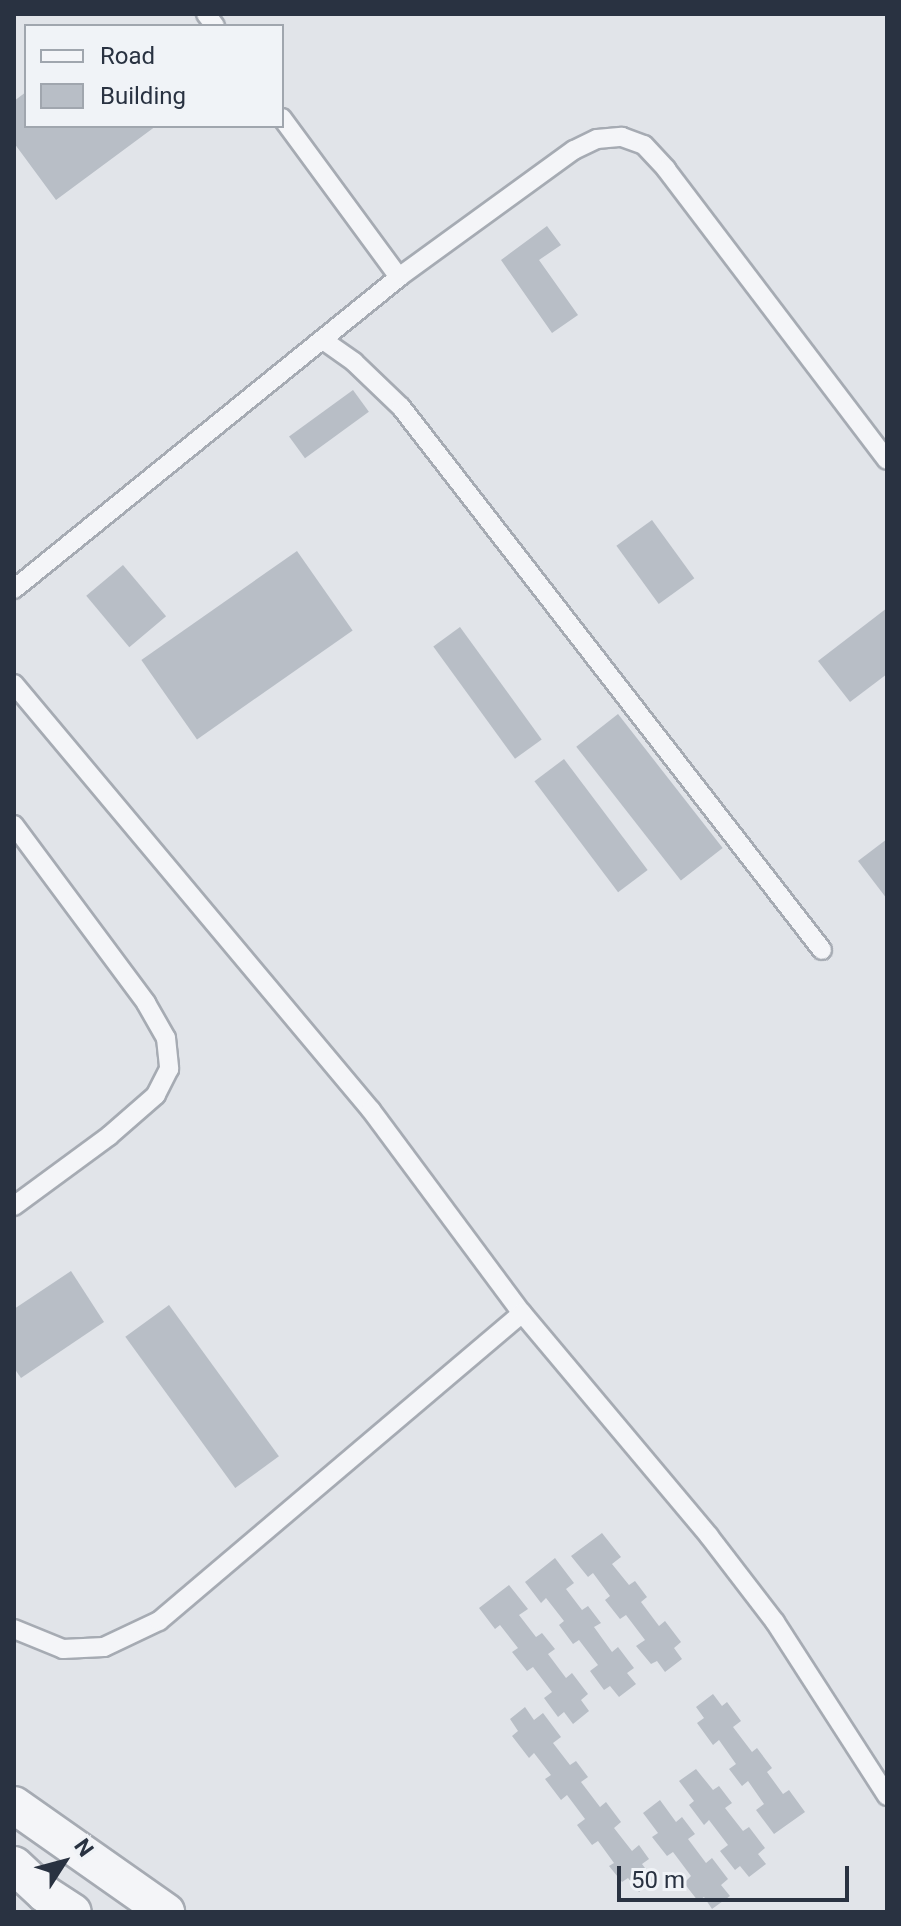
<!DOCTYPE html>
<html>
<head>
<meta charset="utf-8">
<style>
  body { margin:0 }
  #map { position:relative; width:901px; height:1926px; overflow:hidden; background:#e1e4e9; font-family:Roboto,sans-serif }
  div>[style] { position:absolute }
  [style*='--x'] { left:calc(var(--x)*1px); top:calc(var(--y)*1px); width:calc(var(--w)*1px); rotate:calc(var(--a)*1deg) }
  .building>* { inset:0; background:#b8bec6; transform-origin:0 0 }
  .roads { filter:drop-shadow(2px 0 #a6abb3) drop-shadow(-2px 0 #a6abb3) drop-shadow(0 2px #a6abb3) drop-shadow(0 -2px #a6abb3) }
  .service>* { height:18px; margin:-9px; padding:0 9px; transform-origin:9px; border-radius:9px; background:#f4f5f8 }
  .minor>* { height:36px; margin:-18px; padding:0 18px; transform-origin:18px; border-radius:18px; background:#f4f5f8 }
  span { translate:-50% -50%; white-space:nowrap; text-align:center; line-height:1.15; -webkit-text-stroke:8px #f0f3f7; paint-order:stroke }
  .frame { position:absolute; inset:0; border:16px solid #293241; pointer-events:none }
  .legend { position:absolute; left:24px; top:24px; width:260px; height:104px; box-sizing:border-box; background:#f0f3f7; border:2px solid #a0a6ae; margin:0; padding:10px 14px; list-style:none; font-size:24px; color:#293241 }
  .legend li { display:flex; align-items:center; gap:16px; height:40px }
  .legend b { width:40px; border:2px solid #a0a6ae }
  .north { position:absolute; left:24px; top:1822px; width:80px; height:80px; -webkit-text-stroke:6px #f0f3f7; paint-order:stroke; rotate:54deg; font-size:22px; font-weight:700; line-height:32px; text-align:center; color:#293241 }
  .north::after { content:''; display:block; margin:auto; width:28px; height:36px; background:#293241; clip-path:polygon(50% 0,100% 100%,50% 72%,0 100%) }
  .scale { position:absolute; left:617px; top:1866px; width:232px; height:36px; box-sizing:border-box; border:4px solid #293241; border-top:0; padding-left:10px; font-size:24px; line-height:28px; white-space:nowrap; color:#293241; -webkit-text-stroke:6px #f0f3f7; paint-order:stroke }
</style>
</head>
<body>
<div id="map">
  <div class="building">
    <i style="clip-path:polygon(26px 92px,26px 126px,156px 126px,56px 200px,14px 143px,14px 101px)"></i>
    <i style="clip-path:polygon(547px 226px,561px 245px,539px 260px,578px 315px,552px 333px,501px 260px)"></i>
    <i style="left:353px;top:390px;width:27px;height:79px;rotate:54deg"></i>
    <i style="left:652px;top:520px;width:72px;height:44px;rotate:54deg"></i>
    <i style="left:297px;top:551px;width:97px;height:190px;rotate:55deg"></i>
    <i style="left:123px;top:565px;width:67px;height:48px;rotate:50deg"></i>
    <i style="clip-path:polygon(887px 608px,887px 674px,850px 702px,818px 661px)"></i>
    <i style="left:460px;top:627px;width:139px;height:33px;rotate:54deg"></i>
    <i style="left:618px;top:714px;width:170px;height:53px;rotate:52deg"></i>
    <i style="left:564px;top:759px;width:139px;height:37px;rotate:53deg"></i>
    <i style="clip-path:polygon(887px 839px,887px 899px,858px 861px)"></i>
    <i style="clip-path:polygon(71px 1271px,104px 1322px,21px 1378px,14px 1368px,14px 1309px)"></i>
    <i style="left:169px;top:1305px;width:187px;height:54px;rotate:54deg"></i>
    <i style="clip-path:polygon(602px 1533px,621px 1557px,612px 1564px,629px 1585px,635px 1581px,647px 1597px,641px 1602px,659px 1626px,665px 1621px,681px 1642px,674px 1648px,682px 1659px,665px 1672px,657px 1661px,651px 1664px,636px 1646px,645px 1640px,626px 1615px,620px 1619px,605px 1600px,610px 1596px,593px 1573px,588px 1577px,571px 1556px)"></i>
    <i style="clip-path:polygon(555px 1558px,574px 1583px,566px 1589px,582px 1610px,588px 1606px,601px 1623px,594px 1627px,612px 1652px,618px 1647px,634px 1668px,627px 1673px,636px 1684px,619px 1697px,610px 1686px,604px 1690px,590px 1671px,598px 1665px,579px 1640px,573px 1644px,559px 1625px,564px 1621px,546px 1598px,541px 1603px,525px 1582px)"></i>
    <i style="clip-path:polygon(509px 1585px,528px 1609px,519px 1615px,536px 1637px,542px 1633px,555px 1649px,548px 1654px,566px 1678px,572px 1673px,588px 1694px,581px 1700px,589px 1711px,573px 1724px,564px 1712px,558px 1717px,544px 1698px,552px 1692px,533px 1667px,527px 1671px,512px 1652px,518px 1648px,500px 1625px,495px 1629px,479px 1608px)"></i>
    <i style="clip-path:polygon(713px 1694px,722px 1706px,727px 1702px,741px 1721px,733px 1727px,752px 1752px,757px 1748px,772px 1768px,767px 1772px,783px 1794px,789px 1790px,805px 1812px,774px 1834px,756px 1810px,764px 1804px,748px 1781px,742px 1786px,729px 1769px,736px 1764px,719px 1740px,713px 1745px,697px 1723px,704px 1718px,696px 1707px)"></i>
    <i style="clip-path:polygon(525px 1707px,534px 1720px,543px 1713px,561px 1737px,553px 1743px,570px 1765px,576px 1761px,588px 1777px,581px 1782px,600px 1807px,606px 1802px,621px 1822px,614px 1828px,632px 1851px,639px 1845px,649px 1859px,642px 1864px,654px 1880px,639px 1892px,628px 1878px,622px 1882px,609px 1866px,614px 1863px,598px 1841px,592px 1845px,577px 1825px,585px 1819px,567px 1795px,561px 1800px,545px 1779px,551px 1775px,534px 1753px,529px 1758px,512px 1736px,518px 1731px,510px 1719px)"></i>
    <i style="clip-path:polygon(696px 1769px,713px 1790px,719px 1786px,732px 1803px,725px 1808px,743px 1831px,749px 1827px,765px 1848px,758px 1854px,766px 1864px,749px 1877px,740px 1866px,735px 1870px,720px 1851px,728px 1845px,709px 1820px,704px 1825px,689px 1805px,694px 1801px,679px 1781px)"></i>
    <i style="clip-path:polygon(660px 1800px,676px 1822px,682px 1817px,695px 1834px,688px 1839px,706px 1863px,712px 1858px,728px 1879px,721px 1885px,730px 1896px,712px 1909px,704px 1897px,698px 1901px,684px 1883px,691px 1876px,673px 1852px,667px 1856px,652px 1837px,658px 1833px,643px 1813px)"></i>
  </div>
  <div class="roads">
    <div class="service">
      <i style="--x:206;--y:14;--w:15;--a:53"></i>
      <i style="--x:282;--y:118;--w:197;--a:53.7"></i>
      <i style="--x:323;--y:340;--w:38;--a:35"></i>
      <i style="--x:354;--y:362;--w:65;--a:43.8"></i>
      <i style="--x:401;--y:407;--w:687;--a:52.21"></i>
      <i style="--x:14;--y:589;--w:496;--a:-39"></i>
      <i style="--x:399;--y:277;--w:216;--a:-36"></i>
      <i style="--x:574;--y:150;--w:25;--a:-26"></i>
      <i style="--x:597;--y:139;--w:25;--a:-5"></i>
      <i style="--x:622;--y:137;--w:23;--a:20"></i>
      <i style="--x:644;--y:145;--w:33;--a:47"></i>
      <i style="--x:666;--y:169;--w:365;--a:52.8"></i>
      <i style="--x:14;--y:684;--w:556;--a:50.04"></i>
      <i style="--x:371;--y:1110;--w:253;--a:53.4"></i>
      <i style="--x:522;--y:1313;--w:291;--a:50"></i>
      <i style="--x:709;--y:1536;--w:108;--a:52.5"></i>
      <i style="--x:775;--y:1622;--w:207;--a:57.2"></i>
      <i style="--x:14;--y:825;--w:222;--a:53.4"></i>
      <i style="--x:146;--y:1003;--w:40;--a:60.3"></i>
      <i style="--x:166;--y:1038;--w:31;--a:84"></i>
      <i style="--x:169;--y:1069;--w:29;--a:117"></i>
      <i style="--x:156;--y:1095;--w:62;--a:138.9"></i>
      <i style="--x:109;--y:1136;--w:118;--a:143.6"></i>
      <i style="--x:14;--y:1629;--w:53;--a:22.2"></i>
      <i style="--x:63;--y:1649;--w:41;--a:-2.8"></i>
      <i style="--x:104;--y:1647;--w:61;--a:-25.3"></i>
      <i style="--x:159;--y:1621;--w:476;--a:-40.3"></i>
    </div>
    <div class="minor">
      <i style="--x:14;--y:1805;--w:186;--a:35.1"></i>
      <i style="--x:14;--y:1865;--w:42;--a:43.1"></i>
      <i style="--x:45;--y:1894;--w:33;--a:33"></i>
    </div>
  </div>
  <div class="frame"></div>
  <ul class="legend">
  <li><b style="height:10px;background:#f4f5f8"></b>Road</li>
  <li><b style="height:22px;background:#b8bec6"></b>Building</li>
  </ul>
  <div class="north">N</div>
  <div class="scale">50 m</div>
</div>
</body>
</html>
